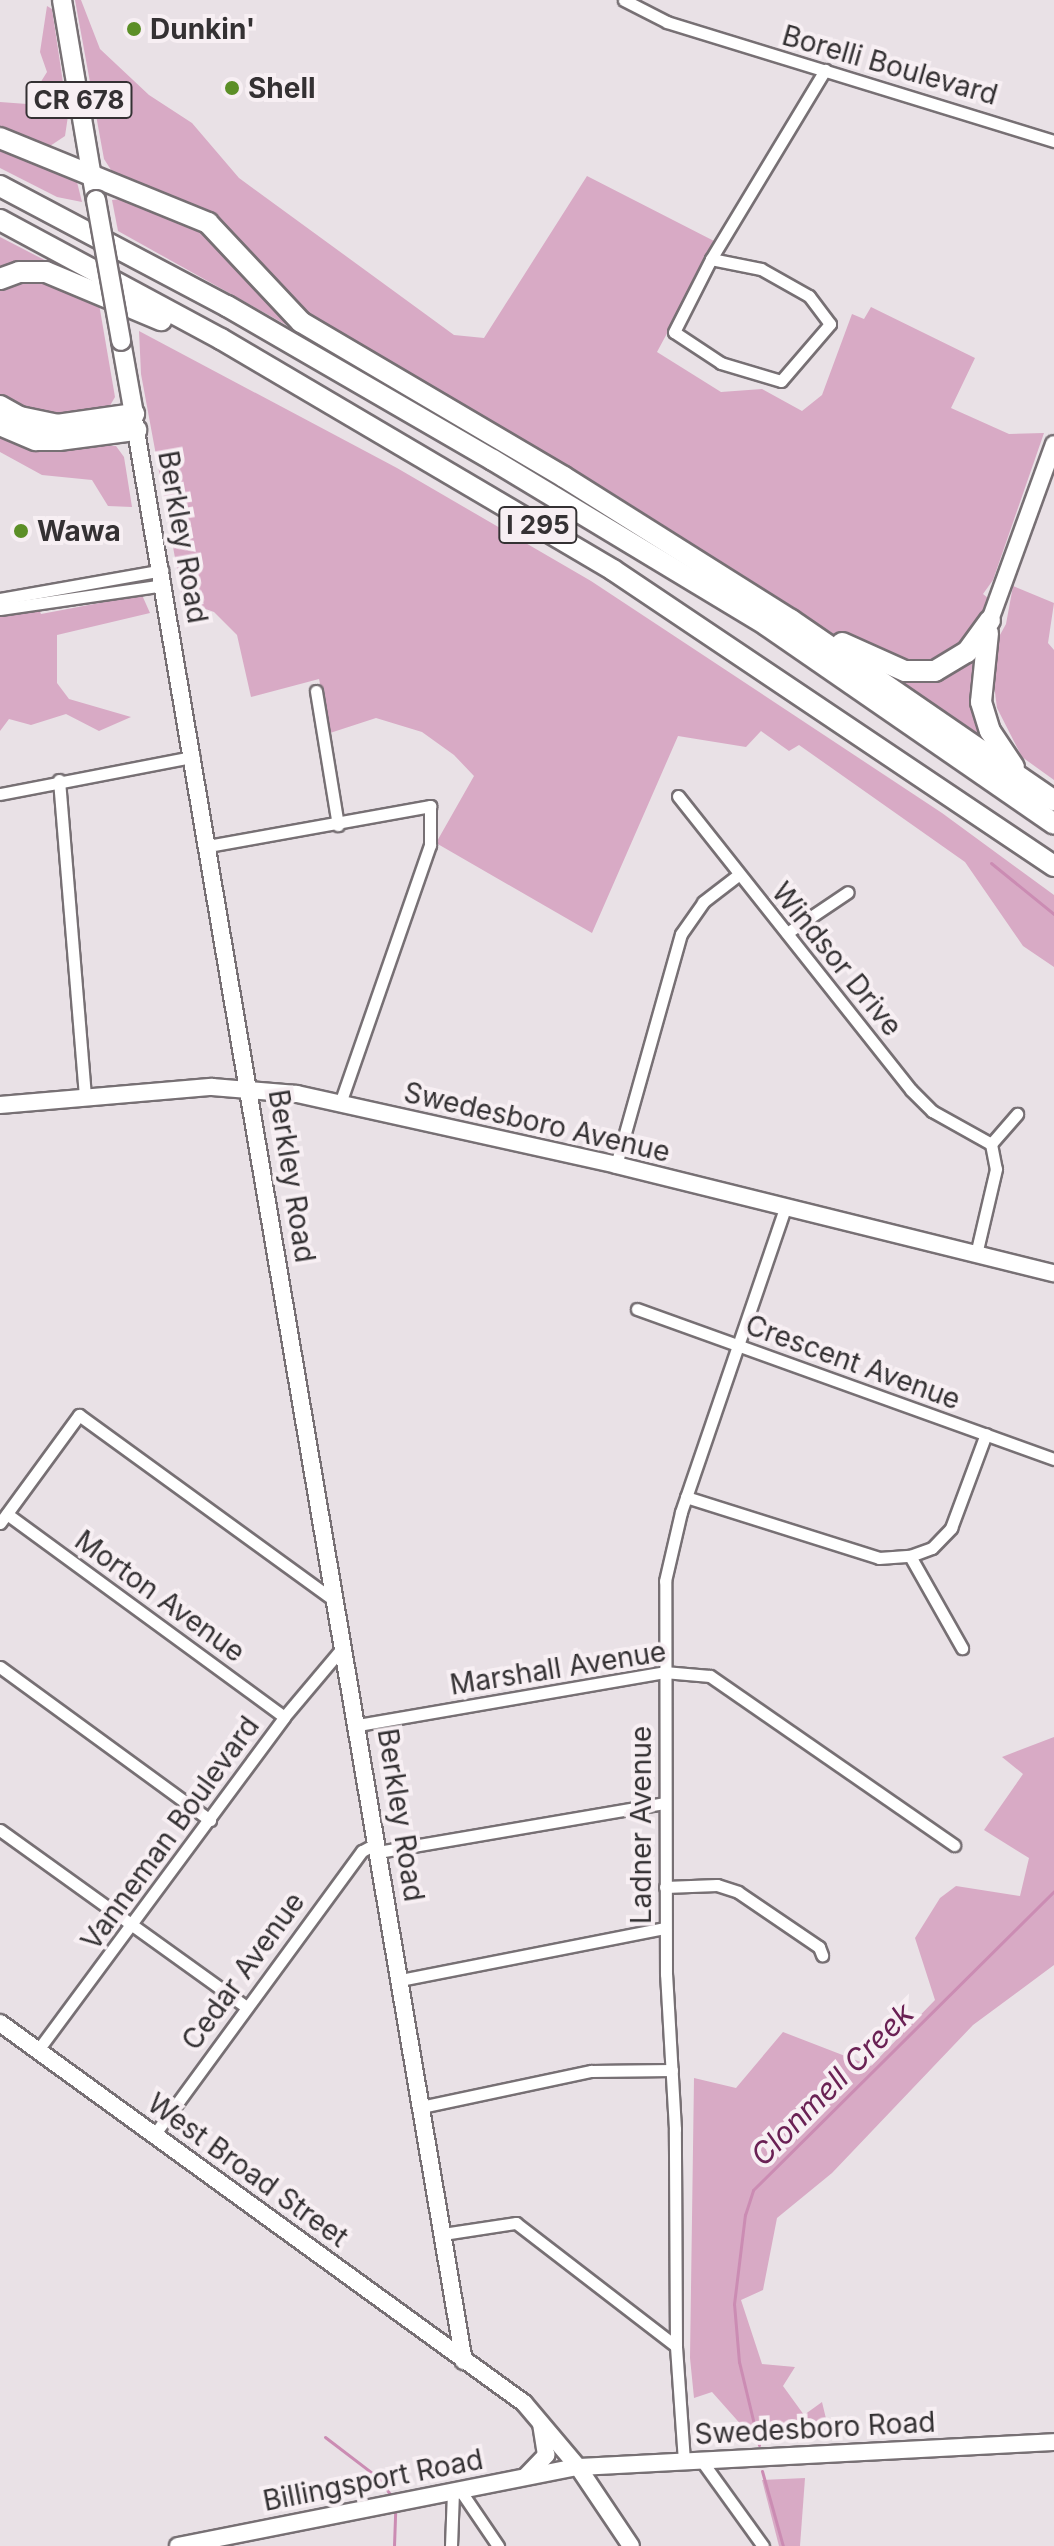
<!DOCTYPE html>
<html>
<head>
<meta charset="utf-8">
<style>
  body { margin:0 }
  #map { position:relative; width:1054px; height:2546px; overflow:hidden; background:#e9e1e6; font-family:Inter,sans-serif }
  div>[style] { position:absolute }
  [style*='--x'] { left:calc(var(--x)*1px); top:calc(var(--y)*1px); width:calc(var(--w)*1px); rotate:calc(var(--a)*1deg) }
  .green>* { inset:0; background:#d8aac5 }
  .stream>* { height:3px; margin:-1.5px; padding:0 1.5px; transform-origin:1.5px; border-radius:1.5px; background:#cb8cb3 }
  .roads { filter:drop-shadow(2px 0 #777074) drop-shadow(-2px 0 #777074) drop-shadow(0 2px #777074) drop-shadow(0 -2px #777074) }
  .street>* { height:11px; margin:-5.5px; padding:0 5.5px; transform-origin:5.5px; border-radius:5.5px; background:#fff }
  .secondary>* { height:16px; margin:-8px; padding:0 8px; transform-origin:8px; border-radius:8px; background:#fff }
  .primary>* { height:18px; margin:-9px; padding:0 9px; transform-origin:9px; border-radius:9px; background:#fff }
  .highway>* { height:20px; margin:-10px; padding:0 10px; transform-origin:10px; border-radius:10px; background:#fff }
  .bridges { filter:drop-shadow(2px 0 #777074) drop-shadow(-2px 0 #777074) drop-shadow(0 2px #777074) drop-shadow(0 -2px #777074) }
  .primary-bridge>* { height:18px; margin:-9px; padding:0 9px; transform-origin:9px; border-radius:9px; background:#fff }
  .dots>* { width:22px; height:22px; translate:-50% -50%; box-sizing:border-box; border:4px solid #f7eff3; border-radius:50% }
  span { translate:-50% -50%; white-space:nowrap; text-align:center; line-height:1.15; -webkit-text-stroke:8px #f7eff3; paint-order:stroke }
  .shield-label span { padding:2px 6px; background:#f7eff3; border:2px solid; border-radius:6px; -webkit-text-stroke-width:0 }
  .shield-label { font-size:26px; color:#343133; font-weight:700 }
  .poi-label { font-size:28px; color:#343133; font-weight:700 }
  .left { translate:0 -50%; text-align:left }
  .street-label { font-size:28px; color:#343133 }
  .water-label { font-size:30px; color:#6a2154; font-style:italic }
</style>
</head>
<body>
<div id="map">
  <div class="green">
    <i style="clip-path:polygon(75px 0,81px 0,100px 49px,149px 95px,192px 123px,239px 178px,454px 335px,484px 338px,587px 176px,716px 242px,657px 352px,721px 392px,762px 389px,802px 411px,822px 395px,852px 314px,864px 319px,871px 307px,975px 358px,951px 408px,1009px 434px,1044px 433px,993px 580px,983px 594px,988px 598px,978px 629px,961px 652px,925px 666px,905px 665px,849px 643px,318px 326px,220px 221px,113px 173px,104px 159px)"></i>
    <i style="clip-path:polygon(47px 6px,52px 9px,68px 116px,65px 136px,50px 146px,26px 144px,0 132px,0 102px,27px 104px,47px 72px,40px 52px)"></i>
    <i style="clip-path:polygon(0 150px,77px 182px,82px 202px,57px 197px,0 168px)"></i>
    <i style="clip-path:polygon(120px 199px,160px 210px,207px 235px,290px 327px,118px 231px,112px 200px)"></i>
    <i style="clip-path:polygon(0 237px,60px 268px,0 272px)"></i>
    <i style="clip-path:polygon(39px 277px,99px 304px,115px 397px,108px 409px,46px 418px,0 397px,0 286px)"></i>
    <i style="clip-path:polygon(139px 331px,397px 468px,591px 581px,942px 813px,1054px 895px,1054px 967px,1023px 946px,965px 862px,799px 745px,789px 751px,761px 731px,746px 747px,678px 736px,592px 933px,436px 843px,474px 776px,454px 755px,422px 732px,376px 718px,330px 733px,319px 679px,251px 697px,237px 635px,214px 612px,183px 601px,141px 374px)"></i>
    <i style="clip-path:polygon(0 436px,25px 445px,116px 446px,124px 457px,132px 507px,108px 506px,92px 480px,42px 475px,0 452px)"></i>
    <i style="clip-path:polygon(1013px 586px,1054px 603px,1048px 643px,1054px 650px,1054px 780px,1022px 757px,997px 708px,990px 653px,1006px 624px)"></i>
    <i style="clip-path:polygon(142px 595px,150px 613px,57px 635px,57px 683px,69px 699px,131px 717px,99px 731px,66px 714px,31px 725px,9px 719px,0 731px,0 615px,39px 609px,41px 614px)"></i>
    <i style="clip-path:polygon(975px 655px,972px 692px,986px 742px,870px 665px,939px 678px)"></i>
    <i style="clip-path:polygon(1054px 1737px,1054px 1965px,973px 2025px,832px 2173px,777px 2218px,763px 2290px,741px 2300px,762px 2364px,795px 2367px,783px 2386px,804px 2415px,822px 2402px,828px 2427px,819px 2434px,752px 2437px,712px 2392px,694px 2398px,690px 2358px,694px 2078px,736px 2088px,783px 2032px,871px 2066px,935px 2000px,915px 1938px,940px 1898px,956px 1886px,1020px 1896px,1029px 1858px,984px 1830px,1023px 1774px,1002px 1757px)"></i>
    <i style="clip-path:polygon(805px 2478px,800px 2546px,779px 2546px,762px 2480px)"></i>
  </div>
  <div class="stream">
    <i style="--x:991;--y:863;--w:81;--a:39"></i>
    <i style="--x:325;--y:2437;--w:69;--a:37.4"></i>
    <i style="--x:380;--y:2479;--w:24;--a:57"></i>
    <i style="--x:759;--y:2445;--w:85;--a:-103.5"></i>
    <i style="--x:739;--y:2362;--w:58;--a:-94.9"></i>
    <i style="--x:734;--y:2304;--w:90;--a:-83"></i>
    <i style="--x:745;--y:2215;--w:26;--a:-72"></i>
    <i style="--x:753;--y:2190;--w:424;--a:-44.8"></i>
    <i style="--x:762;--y:2471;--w:78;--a:74.4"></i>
    <i style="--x:394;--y:2546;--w:36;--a:-88"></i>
  </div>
  <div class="roads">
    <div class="street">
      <i style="--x:624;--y:0;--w:48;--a:27.1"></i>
      <i style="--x:667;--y:22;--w:405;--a:17.1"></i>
      <i style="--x:711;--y:259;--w:51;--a:11.3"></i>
      <i style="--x:761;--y:269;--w:55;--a:29.4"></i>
      <i style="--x:809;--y:296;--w:35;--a:53"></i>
      <i style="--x:830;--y:324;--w:75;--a:130.7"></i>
      <i style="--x:781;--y:381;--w:63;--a:-163.3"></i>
      <i style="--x:721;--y:363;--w:56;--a:-146.6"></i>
      <i style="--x:674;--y:332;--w:82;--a:-63.1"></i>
      <i style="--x:711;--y:259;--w:221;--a:-58.9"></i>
      <i style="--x:0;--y:599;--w:165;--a:-10.1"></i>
      <i style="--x:0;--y:609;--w:166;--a:-8.3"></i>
      <i style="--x:316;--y:691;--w:136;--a:80.7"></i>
      <i style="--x:59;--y:780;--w:319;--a:85.3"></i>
      <i style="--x:0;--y:794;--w:197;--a:-10.9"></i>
      <i style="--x:678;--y:796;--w:375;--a:51.6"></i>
      <i style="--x:911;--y:1090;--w:30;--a:45"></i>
      <i style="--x:932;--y:1111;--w:68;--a:29.2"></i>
      <i style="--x:991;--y:1144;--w:25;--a:79"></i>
      <i style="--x:996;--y:1169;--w:87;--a:103.2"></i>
      <i style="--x:208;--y:846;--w:226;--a:-10.2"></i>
      <i style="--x:430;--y:806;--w:39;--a:90"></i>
      <i style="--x:430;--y:845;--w:273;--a:109.2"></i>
      <i style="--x:787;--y:933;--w:73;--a:-33.9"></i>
      <i style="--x:991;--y:1144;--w:40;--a:-49"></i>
      <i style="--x:616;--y:1165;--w:240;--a:-74.3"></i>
      <i style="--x:681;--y:934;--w:39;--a:-55"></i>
      <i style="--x:703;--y:902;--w:44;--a:-37.6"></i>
      <i style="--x:637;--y:1309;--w:443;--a:19.8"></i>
      <i style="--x:686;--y:1497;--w:202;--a:17.5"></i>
      <i style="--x:879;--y:1558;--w:31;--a:-4"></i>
      <i style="--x:910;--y:1556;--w:23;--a:-20"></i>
      <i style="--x:932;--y:1548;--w:28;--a:-46"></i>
      <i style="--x:951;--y:1528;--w:100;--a:-69.6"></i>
      <i style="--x:7;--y:1514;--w:343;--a:36.2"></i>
      <i style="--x:0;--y:1523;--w:134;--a:-53.8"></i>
      <i style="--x:79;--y:1415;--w:318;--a:36"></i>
      <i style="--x:910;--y:1556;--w:106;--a:60.5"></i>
      <i style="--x:0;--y:1667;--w:260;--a:36.1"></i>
      <i style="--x:358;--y:1725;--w:311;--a:-9.8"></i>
      <i style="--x:664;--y:1672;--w:46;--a:5"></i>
      <i style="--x:710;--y:1676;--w:297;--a:34.7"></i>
      <i style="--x:0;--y:1830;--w:302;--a:35.7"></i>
      <i style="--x:378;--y:1852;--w:290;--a:-9.7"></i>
      <i style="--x:665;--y:1887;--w:52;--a:-2.2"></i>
      <i style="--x:717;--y:1885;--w:22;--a:18"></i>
      <i style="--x:738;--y:1892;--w:98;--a:34.2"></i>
      <i style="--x:819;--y:1947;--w:9;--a:69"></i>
      <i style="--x:400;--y:1980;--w:270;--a:-11.1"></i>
      <i style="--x:38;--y:2050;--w:414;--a:-53.5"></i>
      <i style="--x:284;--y:1717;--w:92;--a:-49.9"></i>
      <i style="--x:421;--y:2107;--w:174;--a:-12"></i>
      <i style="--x:591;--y:2071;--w:81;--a:-0.7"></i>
      <i style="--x:154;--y:2135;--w:352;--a:-53.8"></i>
      <i style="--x:362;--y:1851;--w:17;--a:-28"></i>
      <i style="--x:443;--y:2234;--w:74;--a:-8.6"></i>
      <i style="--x:516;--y:2223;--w:202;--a:37.6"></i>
      <i style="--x:701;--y:2460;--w:106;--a:54.2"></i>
      <i style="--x:684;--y:2461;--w:115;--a:-94"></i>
      <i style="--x:676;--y:2346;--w:217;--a:-90.3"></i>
      <i style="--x:675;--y:2129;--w:155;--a:-93.3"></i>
      <i style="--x:666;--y:1974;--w:393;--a:-90.1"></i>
      <i style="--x:665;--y:1581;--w:71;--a:-76.9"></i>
      <i style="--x:681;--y:1512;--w:320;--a:-71.1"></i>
      <i style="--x:460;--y:2490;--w:68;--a:55.8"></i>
      <i style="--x:451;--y:2546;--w:54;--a:-87.9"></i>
    </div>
    <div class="secondary">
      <i style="--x:134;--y:419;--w:1970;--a:80.36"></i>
      <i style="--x:990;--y:620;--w:187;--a:-70"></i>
      <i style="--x:0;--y:1105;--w:213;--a:-4.9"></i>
      <i style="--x:212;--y:1087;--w:85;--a:4.7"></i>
      <i style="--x:297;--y:1094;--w:327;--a:12.5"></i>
      <i style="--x:616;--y:1165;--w:451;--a:13.9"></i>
      <i style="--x:0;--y:2023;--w:647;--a:35.95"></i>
      <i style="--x:524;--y:2403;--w:84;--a:49.8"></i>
      <i style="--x:578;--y:2467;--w:95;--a:56.1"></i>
      <i style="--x:527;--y:2475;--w:28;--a:-46"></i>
      <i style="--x:546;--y:2455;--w:31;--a:-99"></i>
      <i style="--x:178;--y:2546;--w:408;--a:-11.2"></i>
      <i style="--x:578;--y:2467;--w:477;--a:-3"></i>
    </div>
    <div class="primary">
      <i style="--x:62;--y:0;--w:203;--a:80.4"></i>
      <i style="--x:121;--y:341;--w:74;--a:79.9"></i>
    </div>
    <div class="highway">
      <i style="--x:0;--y:138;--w:225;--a:22.2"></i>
      <i style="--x:208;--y:223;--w:136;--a:46.8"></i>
      <i style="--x:301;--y:322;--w:305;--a:30.5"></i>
      <i style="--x:564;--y:477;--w:268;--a:32.2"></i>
      <i style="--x:791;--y:620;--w:319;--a:34.5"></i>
      <i style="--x:0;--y:186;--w:257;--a:27.9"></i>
      <i style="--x:227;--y:306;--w:307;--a:30.1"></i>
      <i style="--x:493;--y:460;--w:319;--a:31.1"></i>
      <i style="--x:766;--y:625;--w:350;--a:34.6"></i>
      <i style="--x:0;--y:220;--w:251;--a:28.3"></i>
      <i style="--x:221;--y:339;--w:455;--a:30.5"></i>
      <i style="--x:613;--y:570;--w:531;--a:33.87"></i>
      <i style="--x:0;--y:279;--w:20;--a:-20"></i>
      <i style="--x:19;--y:272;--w:27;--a:0"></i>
      <i style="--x:46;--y:272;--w:125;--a:22.7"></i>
      <i style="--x:0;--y:406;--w:23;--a:29"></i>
      <i style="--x:20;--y:417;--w:38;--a:12"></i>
      <i style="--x:57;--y:425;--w:78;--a:-8.1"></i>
      <i style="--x:0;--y:425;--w:39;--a:23"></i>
      <i style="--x:36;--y:440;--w:23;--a:0"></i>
      <i style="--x:59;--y:440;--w:78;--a:-7.4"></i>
      <i style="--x:988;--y:633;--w:69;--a:95.8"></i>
      <i style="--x:981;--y:702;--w:30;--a:73"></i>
      <i style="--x:990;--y:731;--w:43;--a:56.3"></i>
      <i style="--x:842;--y:643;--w:69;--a:24"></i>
      <i style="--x:905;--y:671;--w:30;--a:0"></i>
      <i style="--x:935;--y:671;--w:37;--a:-31"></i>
      <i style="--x:967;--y:652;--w:39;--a:-54"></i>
    </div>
  </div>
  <div class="bridges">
    <div class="primary-bridge">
      <i style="--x:96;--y:200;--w:143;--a:79.9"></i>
    </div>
  </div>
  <div class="dots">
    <i style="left:134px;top:29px;background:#5c8f27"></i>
    <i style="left:232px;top:88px;background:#5c8f27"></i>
    <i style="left:21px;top:531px;background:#5c8f27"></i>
  </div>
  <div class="shield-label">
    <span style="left:79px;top:100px">CR 678</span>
    <span style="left:538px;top:525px">I 295</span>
  </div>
  <div class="poi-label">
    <span class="left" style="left:150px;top:29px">Dunkin'</span>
    <span class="left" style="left:248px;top:88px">Shell</span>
    <span class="left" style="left:37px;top:531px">Wawa</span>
  </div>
  <div class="street-label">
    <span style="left:890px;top:65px;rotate:16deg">Borelli Boulevard</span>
    <span style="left:183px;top:537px;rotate:80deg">Berkley Road</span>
    <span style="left:837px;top:959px;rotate:51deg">Windsor Drive</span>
    <span style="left:537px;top:1122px;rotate:13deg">Swedesboro Avenue</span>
    <span style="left:292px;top:1176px;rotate:81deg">Berkley Road</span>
    <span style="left:853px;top:1362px;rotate:20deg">Crescent Avenue</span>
    <span style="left:160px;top:1596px;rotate:36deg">Morton Avenue</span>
    <span style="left:558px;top:1668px;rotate:-9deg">Marshall Avenue</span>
    <span style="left:401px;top:1815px;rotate:81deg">Berkley Road</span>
    <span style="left:641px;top:1825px;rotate:-90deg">Ladner Avenue</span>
    <span style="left:170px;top:1833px;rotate:-54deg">Vanneman Boulevard</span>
    <span style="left:243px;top:1971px;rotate:-54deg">Cedar Avenue</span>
    <span style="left:248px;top:2170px;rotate:36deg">West Broad Street</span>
    <span style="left:815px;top:2428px;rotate:-3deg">Swedesboro Road</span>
    <span style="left:373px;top:2480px;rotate:-11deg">Billingsport Road</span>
  </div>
  <div class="water-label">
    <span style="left:832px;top:2084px;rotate:-45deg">Clonmell Creek</span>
  </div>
</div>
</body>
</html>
